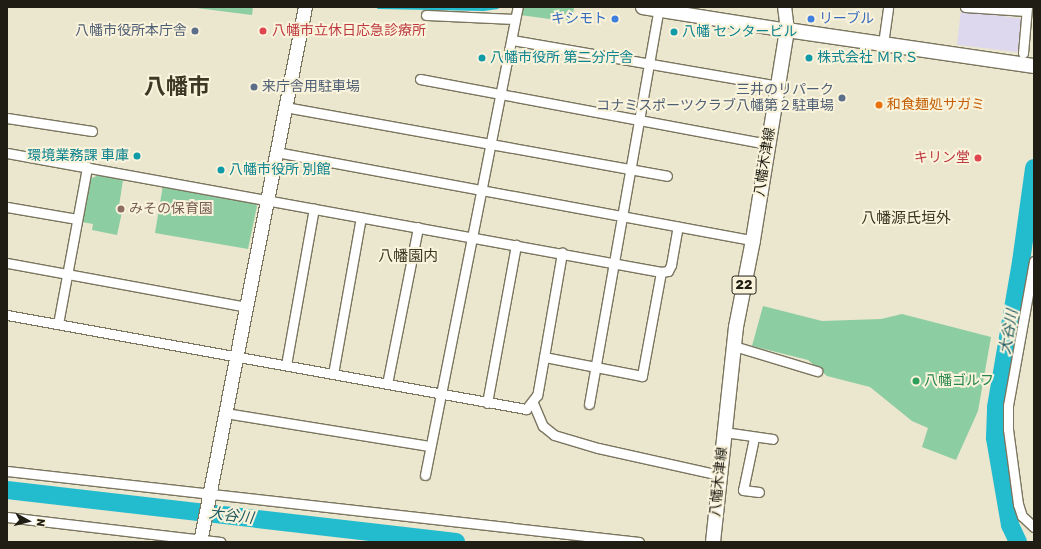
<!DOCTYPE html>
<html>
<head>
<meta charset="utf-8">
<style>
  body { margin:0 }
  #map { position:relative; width:1041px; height:549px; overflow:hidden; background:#ebe6ce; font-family:Rubik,"Noto Sans JP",sans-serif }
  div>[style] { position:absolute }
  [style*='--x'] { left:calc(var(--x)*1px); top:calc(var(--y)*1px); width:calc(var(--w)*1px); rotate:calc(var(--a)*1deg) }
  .commercial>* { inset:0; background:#ddd8ed; transform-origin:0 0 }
  .green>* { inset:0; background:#8ccda2 }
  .stream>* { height:3px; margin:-1.5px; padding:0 1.5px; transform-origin:1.5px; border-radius:1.5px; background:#23bbce }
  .river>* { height:18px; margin:-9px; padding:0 9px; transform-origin:9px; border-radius:9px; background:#23bbce }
  .roads { filter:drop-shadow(1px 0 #7a755f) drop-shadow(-1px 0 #7a755f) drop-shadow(0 1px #7a755f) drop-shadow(0 -1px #7a755f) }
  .street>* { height:9px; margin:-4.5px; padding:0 4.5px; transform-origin:4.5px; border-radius:4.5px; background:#fff }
  .secondary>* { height:13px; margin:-6.5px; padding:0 6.5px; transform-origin:6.5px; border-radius:6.5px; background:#fff }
  .primary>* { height:14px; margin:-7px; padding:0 7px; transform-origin:7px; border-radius:7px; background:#fff }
  .dots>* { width:11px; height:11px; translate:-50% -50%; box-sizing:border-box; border:2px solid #f9f3db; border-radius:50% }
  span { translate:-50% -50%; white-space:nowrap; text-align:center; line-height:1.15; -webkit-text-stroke:4px #f9f3db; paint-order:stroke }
  .shield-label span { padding:1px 3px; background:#f9f3db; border:1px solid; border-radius:3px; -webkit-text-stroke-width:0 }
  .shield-label { font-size:13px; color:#1f1d14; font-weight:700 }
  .shop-label { font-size:14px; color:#366cbe }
  .right { translate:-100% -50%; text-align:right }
  .left { translate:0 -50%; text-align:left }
  .service-label { font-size:14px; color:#4e5e75 }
  .health-label { font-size:14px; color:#be3a42 }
  .culture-label { font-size:14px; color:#0d838f }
  .food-label { font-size:14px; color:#c56008 }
  .street-label { font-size:14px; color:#1f1d14 }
  .education-label { font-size:14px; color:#785e54 }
  .leisure-label { font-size:14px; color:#27864d }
  .neighbourhood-label { font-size:15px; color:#3c3824 }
  .water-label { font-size:15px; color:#1f5860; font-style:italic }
  .town-label { font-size:22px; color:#3c3824; font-weight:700 }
  .frame { position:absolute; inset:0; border:8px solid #1f1d14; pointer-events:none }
  .north { position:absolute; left:8px; top:501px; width:40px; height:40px; -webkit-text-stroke:3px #f9f3db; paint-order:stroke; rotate:97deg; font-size:11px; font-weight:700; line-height:16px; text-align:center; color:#1f1d14 }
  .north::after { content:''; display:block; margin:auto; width:14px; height:18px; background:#1f1d14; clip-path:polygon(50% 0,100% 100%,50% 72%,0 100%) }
</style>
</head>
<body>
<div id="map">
  <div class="commercial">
    <i style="left:961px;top:11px;width:61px;height:34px;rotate:7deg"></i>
  </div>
  <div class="green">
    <i style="clip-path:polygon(189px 7px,253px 7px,252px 15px)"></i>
    <i style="clip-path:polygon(523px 7px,574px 7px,572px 22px,520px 15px)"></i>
    <i style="clip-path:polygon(99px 175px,123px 180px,119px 206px,122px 212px,117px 235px,92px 230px,93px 224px,82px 222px,90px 179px)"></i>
    <i style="clip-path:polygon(163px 185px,252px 200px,257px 206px,248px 249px,155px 233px)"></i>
    <i style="clip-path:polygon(763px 306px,822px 321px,881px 319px,902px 314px,991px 337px,978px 411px,956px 460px,922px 447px,928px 428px,912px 421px,870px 387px,827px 376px,808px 360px,752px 346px)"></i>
  </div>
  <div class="stream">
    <i style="--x:378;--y:7;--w:105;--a:1.1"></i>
    <i style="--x:483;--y:9;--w:14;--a:-8"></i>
  </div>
  <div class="river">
    <i style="--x:7;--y:490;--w:452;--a:6.6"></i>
    <i style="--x:1018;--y:542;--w:19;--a:-115"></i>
    <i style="--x:1010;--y:525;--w:88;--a:-99.8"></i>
    <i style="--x:995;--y:438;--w:31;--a:-88"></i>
    <i style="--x:996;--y:407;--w:147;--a:-80.2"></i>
    <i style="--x:1021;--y:262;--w:95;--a:-82.1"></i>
  </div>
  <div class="roads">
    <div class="street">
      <i style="--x:965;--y:7;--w:61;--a:3.8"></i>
      <i style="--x:426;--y:15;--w:89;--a:2.6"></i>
      <i style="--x:512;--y:40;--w:269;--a:9.8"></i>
      <i style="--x:883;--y:44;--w:37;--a:-82"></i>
      <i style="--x:1023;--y:53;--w:46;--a:-85"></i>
      <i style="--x:420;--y:79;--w:344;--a:10.6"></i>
      <i style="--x:758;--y:142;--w:11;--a:-10"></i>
      <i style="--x:285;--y:107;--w:388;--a:10.2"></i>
      <i style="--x:7;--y:118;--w:86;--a:8.7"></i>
      <i style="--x:276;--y:152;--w:485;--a:10.5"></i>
      <i style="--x:7;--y:153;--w:665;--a:10.31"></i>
      <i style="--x:661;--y:272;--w:106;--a:100.4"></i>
      <i style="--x:642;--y:376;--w:100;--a:-169"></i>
      <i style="--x:544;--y:357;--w:39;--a:100"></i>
      <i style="--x:537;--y:395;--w:18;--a:128"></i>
      <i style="--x:526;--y:409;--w:527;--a:-169.73"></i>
      <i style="--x:7;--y:207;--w:71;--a:9.7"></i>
      <i style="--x:1034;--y:261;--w:147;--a:100.2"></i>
      <i style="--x:1008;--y:406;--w:23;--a:90"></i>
      <i style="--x:1008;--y:429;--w:76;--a:82.4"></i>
      <i style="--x:1018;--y:504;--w:13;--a:72"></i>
      <i style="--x:1022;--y:516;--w:16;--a:43"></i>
      <i style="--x:7;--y:263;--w:243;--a:10.4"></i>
      <i style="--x:661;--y:272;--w:7;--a:-8"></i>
      <i style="--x:668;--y:271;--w:7;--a:-63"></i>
      <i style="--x:671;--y:265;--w:39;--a:-80"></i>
      <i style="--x:58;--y:324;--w:160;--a:-79.5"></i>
      <i style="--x:734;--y:346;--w:87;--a:16.8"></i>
      <i style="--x:544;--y:357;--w:106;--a:-80.2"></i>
      <i style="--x:286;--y:365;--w:159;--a:-79.9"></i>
      <i style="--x:333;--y:374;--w:159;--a:-79.9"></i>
      <i style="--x:387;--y:384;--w:160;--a:-78.8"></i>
      <i style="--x:487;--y:403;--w:161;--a:-79.6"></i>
      <i style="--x:533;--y:403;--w:25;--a:67"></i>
      <i style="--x:543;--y:426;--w:14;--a:39"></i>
      <i style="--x:554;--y:435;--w:46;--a:16.5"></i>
      <i style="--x:598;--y:448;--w:125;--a:12.5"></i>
      <i style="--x:589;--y:404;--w:401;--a:-80"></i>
      <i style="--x:225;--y:413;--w:207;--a:9.2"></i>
      <i style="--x:724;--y:432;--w:49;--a:8.1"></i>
      <i style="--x:754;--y:438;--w:53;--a:101.9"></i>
      <i style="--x:743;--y:490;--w:16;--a:7"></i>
      <i style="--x:7;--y:471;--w:636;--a:6.41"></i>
      <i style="--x:425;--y:475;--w:477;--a:-78.8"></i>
      <i style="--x:7;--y:517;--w:215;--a:6.7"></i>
    </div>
    <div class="secondary">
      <i style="--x:642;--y:7;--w:147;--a:9"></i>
      <i style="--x:787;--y:30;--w:23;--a:-97"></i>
      <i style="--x:200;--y:542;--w:545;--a:-78.9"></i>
    </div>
    <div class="primary">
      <i style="--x:713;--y:542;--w:216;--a:-83.9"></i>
      <i style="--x:736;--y:327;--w:89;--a:-78.9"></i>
      <i style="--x:753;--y:240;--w:213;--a:-80.8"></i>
      <i style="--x:787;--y:30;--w:250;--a:8.3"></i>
    </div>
  </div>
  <div class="dots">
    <i style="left:615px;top:19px;background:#3f7fe0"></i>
    <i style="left:811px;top:19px;background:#3f7fe0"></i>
    <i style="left:195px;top:31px;background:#5c6f8a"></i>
    <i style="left:263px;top:31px;background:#e0444e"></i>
    <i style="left:674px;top:32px;background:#0f9aa8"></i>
    <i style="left:482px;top:58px;background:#0f9aa8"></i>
    <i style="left:809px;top:58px;background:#0f9aa8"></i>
    <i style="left:254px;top:87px;background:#5c6f8a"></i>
    <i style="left:842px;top:98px;background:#5c6f8a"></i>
    <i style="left:879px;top:105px;background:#e8710a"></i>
    <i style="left:137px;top:156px;background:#0f9aa8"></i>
    <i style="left:978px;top:158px;background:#e0444e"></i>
    <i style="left:221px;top:170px;background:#0f9aa8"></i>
    <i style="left:121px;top:209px;background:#8d6e63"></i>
    <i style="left:916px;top:381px;background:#2e9e5b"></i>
  </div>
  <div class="shield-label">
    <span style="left:744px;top:285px">22</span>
  </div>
  <div class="shop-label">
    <span class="right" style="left:607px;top:19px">キシモト</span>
    <span class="left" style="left:819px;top:19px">リーブル</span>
  </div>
  <div class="service-label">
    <span class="right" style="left:187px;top:31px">八幡市役所本庁舎</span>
    <span class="left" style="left:262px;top:87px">来庁舎用駐車場</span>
    <span class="right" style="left:834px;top:98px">三井のリパーク<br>コナミスポーツクラブ八幡第２駐車場</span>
  </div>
  <div class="health-label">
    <span class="left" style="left:272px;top:31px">八幡市立休日応急診療所</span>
    <span class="right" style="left:970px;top:158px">キリン堂</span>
  </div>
  <div class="culture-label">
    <span class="left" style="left:682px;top:32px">八幡 センタービル</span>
    <span class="left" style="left:490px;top:58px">八幡市役所 第二分庁舎</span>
    <span class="left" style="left:817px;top:58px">株式会社 ＭＲＳ</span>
    <span class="right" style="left:129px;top:156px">環境業務課 車庫</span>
    <span class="left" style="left:229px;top:170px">八幡市役所 別館</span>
  </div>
  <div class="food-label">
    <span class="left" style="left:887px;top:105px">和食麺処サガミ</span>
  </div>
  <div class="street-label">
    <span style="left:765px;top:162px;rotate:-81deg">八幡木津線</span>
    <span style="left:719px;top:482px;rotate:-84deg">八幡木津線</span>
  </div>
  <div class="education-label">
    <span class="left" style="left:129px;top:209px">みその保育園</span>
  </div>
  <div class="leisure-label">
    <span class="left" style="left:924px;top:381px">八幡ゴルフ</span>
  </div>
  <div class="neighbourhood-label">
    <span style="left:906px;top:219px">八幡源氏垣外</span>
    <span style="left:408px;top:257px">八幡園内</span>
  </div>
  <div class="water-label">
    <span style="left:1009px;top:332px;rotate:-80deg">大谷川</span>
    <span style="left:231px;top:516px;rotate:7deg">大谷川</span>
  </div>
  <div class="town-label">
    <span style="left:177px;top:87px">八幡市</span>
  </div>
  <div class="frame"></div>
  <div class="north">N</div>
</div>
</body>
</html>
